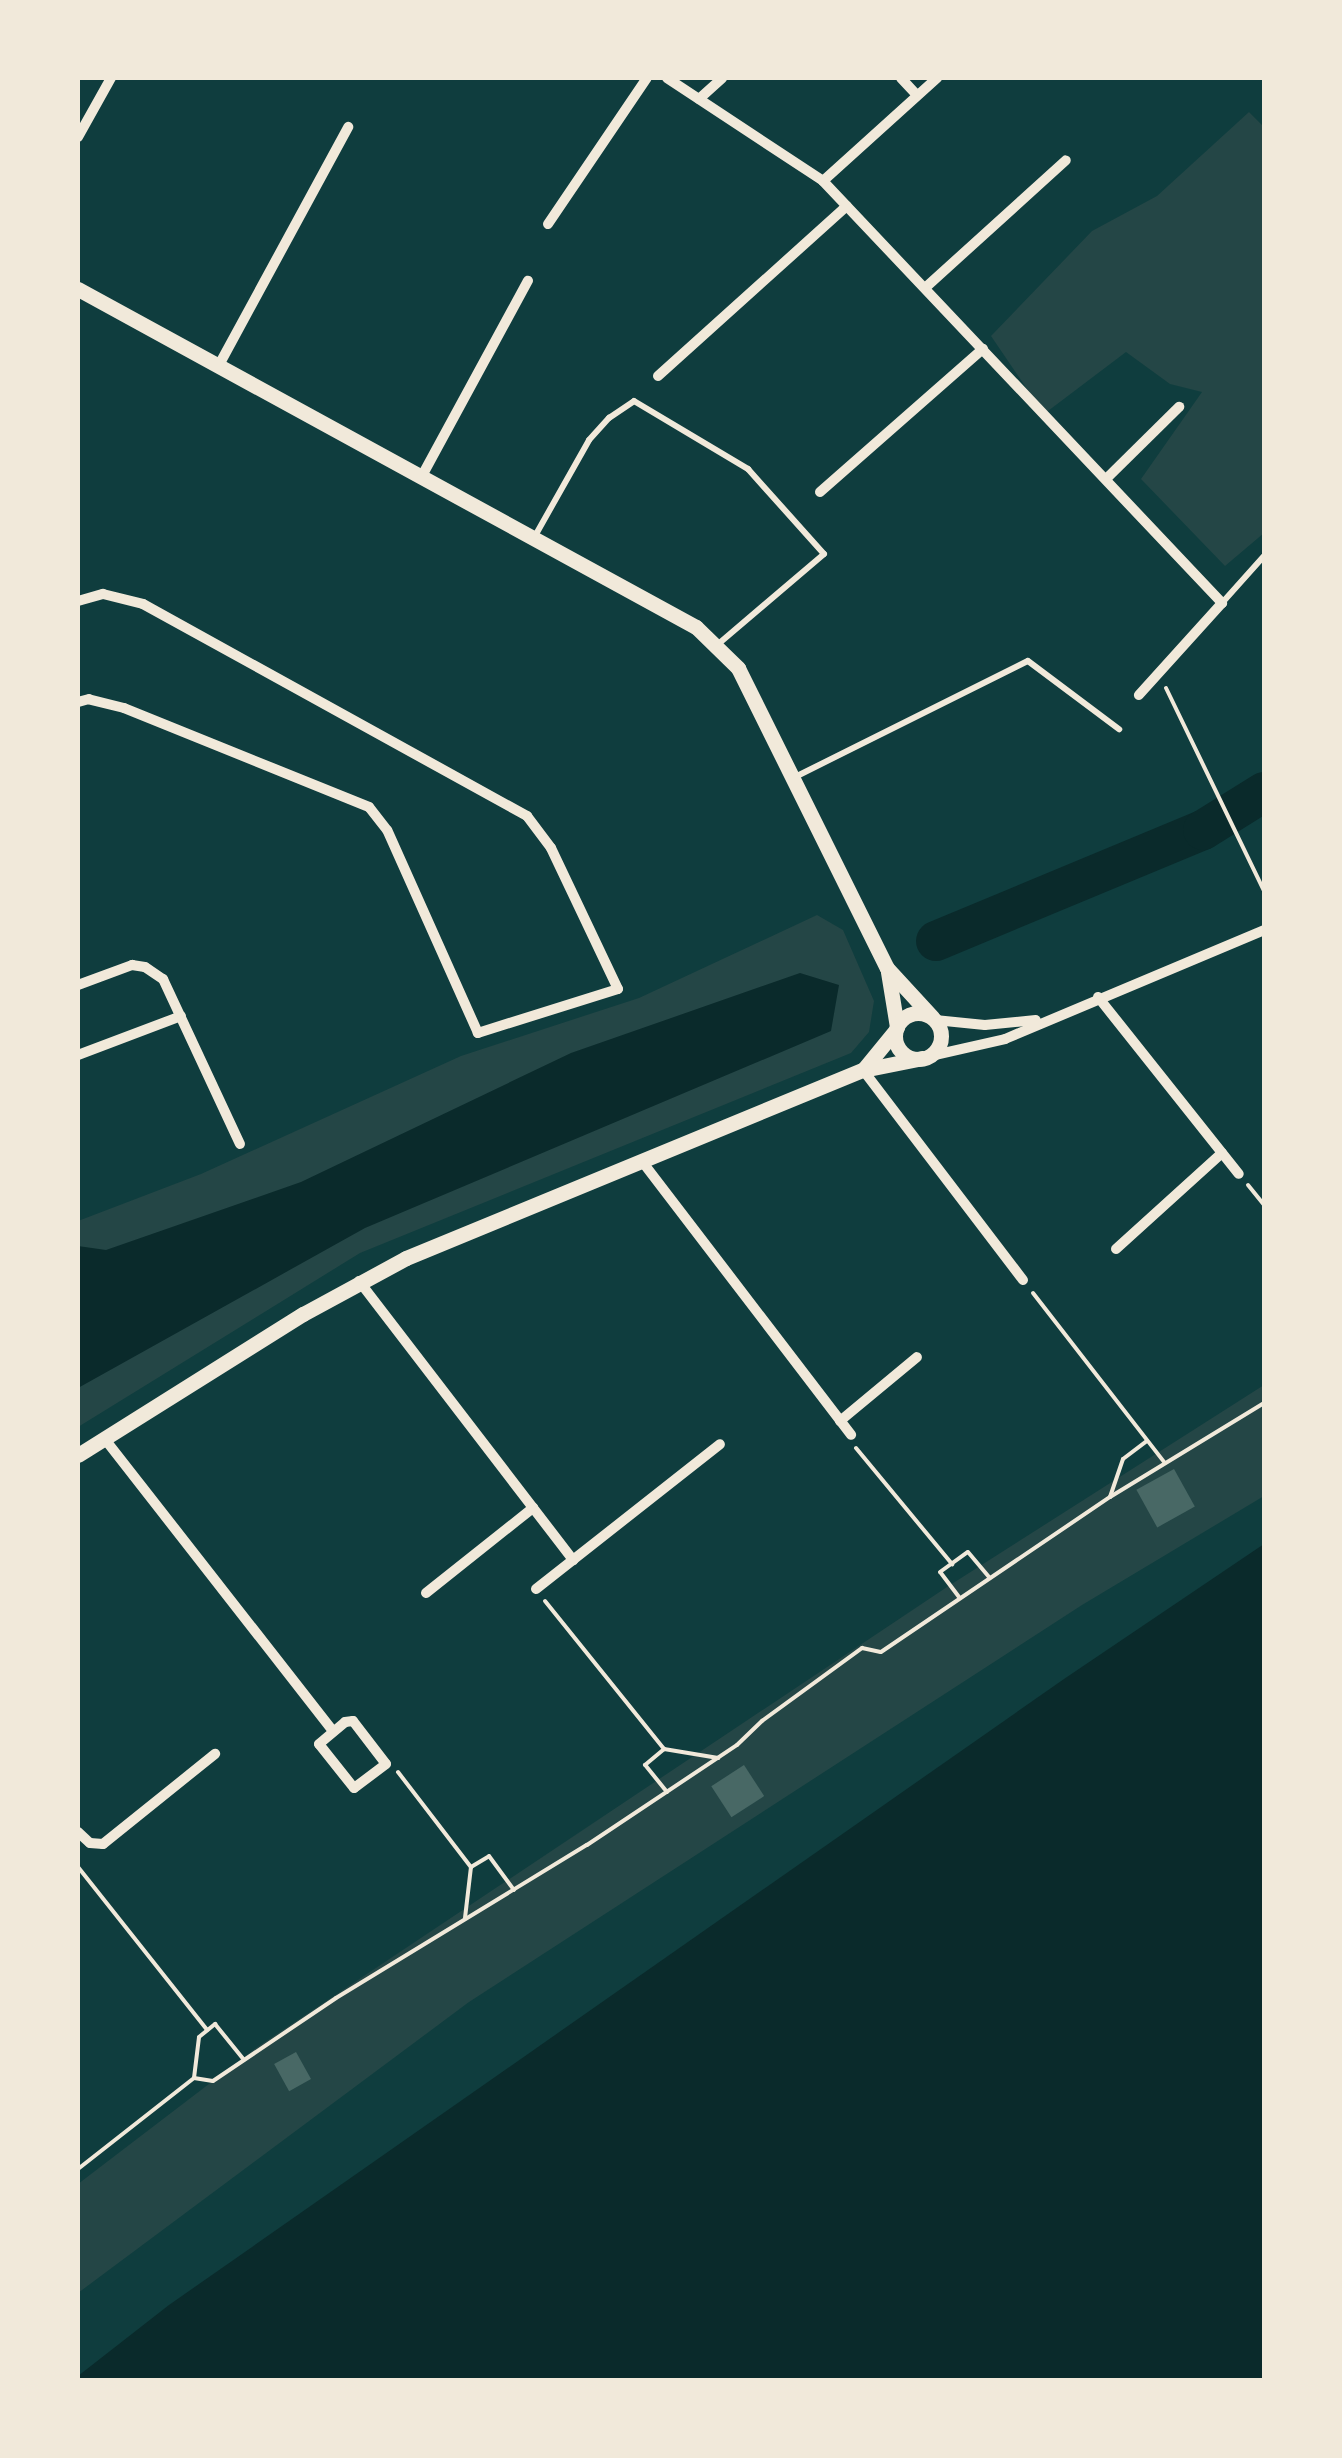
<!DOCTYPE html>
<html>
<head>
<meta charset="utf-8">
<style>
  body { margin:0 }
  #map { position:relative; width:1342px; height:2458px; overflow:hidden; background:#0f3d3e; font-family:"DM Sans",sans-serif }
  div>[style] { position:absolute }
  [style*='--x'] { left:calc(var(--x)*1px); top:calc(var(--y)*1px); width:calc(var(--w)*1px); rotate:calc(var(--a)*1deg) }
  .green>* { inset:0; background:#244646 }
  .water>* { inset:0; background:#0a2a2b }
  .river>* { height:40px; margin:-20px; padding:0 20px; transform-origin:20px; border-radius:20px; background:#0a2a2b }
  .building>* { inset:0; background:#486865; transform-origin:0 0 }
  .path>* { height:4px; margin:-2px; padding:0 2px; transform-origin:2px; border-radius:2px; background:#f1e9da }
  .service>* { height:6px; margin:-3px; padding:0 3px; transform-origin:3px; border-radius:3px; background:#f1e9da }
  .minor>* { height:10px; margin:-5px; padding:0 5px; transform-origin:5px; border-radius:5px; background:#f1e9da }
  .tertiary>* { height:15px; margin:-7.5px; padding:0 7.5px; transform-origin:7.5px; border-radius:7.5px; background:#f1e9da }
  .tertiary>.ring { margin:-7.5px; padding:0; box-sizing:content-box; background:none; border:15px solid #f1e9da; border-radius:50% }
  span { translate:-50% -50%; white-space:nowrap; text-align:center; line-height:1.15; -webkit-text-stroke:10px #f1e9da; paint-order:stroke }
  .frame { position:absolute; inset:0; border:80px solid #f1e9da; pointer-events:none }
</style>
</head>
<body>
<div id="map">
  <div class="green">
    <i style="clip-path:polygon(1249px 112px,1264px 127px,1264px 533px,1225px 566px,1141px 479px,1202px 392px,1170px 384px,1126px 352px,1044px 414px,991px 336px,1092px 231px,1157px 196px)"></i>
    <i style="clip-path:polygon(817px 915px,843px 930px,874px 1001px,869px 1032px,851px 1053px,360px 1253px,78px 1427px,78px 1221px,201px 1174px,461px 1056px,639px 998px)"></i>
    <i style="clip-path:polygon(1264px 1385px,1264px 1496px,1082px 1605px,469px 2002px,78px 2293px,78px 2184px,256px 2048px,947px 1587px)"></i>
  </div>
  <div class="water">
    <i style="clip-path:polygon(800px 973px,839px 985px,831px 1031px,365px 1228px,78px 1388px,78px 1246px,106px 1250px,301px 1182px,571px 1053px)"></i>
    <i style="clip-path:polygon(1264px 1544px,1264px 2380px,78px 2380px,78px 2376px,169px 2305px,1064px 1679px)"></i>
  </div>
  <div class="river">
    <i style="--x:936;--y:941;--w:289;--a:-22.6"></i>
    <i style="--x:1203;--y:830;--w:72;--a:-31.9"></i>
  </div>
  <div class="building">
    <i style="left:1174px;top:1469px;width:43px;height:43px;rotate:61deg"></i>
    <i style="left:744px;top:1765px;width:37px;height:39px;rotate:57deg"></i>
    <i style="left:296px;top:2052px;width:31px;height:25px;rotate:61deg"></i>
  </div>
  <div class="path">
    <i style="--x:1166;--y:688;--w:225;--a:64.2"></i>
    <i style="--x:1248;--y:1185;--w:26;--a:51"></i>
    <i style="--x:1033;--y:1293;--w:215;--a:52.2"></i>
    <i style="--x:856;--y:1448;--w:151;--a:50.4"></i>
    <i style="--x:1110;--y:1497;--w:40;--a:-71.1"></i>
    <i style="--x:1123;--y:1459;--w:30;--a:-37"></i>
    <i style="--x:959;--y:1597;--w:31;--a:-127"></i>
    <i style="--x:940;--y:1572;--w:34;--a:-36"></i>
    <i style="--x:968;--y:1552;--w:33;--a:50"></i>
    <i style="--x:545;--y:1601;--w:190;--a:51.2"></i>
    <i style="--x:398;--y:1772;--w:120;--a:52.5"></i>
    <i style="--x:667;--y:1792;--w:35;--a:-129"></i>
    <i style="--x:645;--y:1765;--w:25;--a:-40"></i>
    <i style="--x:664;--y:1749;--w:55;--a:9.5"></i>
    <i style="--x:78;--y:1867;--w:208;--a:51.6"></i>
    <i style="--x:465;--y:1918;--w:51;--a:-83.3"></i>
    <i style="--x:471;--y:1867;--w:21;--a:-31"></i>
    <i style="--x:489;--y:1856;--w:42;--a:53.7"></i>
    <i style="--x:194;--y:2078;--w:41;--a:-83"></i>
    <i style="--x:199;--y:2037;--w:21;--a:-39"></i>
    <i style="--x:215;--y:2024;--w:46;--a:51.1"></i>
    <i style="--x:78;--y:2169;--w:147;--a:-38.1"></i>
    <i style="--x:194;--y:2078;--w:19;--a:9"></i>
    <i style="--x:213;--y:2081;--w:148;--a:-34"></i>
    <i style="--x:336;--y:1998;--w:294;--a:-31.4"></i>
    <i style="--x:587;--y:1845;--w:180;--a:-33.7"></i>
    <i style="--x:737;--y:1745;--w:35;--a:-44"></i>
    <i style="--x:762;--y:1721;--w:124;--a:-36.1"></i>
    <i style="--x:862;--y:1648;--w:19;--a:12"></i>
    <i style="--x:881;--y:1652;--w:277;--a:-34.1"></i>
    <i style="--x:1110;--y:1497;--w:180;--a:-31.4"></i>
  </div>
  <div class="service">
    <i style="--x:535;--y:536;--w:110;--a:-60.6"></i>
    <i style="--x:589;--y:440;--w:30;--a:-48"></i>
    <i style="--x:609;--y:418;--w:30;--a:-34"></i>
    <i style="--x:634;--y:401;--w:133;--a:30.8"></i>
    <i style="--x:748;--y:469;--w:114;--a:48.2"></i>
    <i style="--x:824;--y:554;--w:140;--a:139.6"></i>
    <i style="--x:1222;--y:603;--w:63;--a:-48.2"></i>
    <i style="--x:795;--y:777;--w:260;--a:-26.5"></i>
    <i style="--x:1028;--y:661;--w:114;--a:36.8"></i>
  </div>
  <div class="minor">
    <i style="--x:667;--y:78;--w:187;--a:33.4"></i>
    <i style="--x:823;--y:181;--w:581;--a:46.6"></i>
    <i style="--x:1222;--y:603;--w:124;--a:132.1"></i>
    <i style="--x:901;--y:78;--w:23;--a:47"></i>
    <i style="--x:699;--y:99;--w:31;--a:-42"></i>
    <i style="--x:78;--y:137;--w:68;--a:-60.8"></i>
    <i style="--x:823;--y:181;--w:154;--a:-42.1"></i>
    <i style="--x:548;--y:224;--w:176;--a:-55.9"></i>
    <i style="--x:925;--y:288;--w:190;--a:-42.2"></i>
    <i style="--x:219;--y:365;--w:271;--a:-61.5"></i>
    <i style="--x:658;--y:376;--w:254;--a:-42"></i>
    <i style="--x:423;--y:474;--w:220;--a:-61.5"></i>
    <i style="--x:1106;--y:479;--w:103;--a:-44.6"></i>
    <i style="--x:820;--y:492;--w:217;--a:-41.3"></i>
    <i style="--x:78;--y:601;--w:26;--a:-16"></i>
    <i style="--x:103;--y:594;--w:41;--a:14"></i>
    <i style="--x:143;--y:604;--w:439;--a:28.9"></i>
    <i style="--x:527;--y:816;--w:40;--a:53"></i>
    <i style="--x:551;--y:848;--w:156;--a:64.6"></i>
    <i style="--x:618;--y:989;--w:147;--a:162.6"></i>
    <i style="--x:478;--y:1033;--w:222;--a:-114.1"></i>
    <i style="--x:387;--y:830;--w:29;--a:-128"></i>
    <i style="--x:369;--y:807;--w:264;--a:-158"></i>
    <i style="--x:124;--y:708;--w:36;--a:-166"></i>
    <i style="--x:89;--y:699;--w:11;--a:165"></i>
    <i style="--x:78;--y:985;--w:58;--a:-20.3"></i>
    <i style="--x:132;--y:965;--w:13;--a:9"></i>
    <i style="--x:145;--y:967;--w:22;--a:34"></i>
    <i style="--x:163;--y:979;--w:182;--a:65"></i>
    <i style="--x:1098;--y:997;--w:226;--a:51.5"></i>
    <i style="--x:935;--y:1020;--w:50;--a:5.7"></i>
    <i style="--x:985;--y:1025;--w:51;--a:-5.6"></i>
    <i style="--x:78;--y:1055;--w:110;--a:-20.7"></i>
    <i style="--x:926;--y:1057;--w:81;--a:-12.8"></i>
    <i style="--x:1005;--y:1039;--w:281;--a:-22.8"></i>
    <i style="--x:863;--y:1070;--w:264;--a:52.7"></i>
    <i style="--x:641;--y:1160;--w:346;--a:52.6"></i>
    <i style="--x:1116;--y:1249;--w:143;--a:-42.2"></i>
    <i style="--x:359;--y:1281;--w:352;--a:52.5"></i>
    <i style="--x:840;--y:1421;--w:100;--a:-39.7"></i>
    <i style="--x:104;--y:1438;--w:372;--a:52"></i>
    <i style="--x:536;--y:1589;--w:234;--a:-38.2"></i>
    <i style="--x:426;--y:1593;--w:137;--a:-38.5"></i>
    <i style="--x:353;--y:1721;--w:54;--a:52.5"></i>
    <i style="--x:386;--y:1764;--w:40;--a:143"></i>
    <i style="--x:354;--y:1788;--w:56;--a:-128.5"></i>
    <i style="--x:319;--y:1744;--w:34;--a:-40"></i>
    <i style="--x:345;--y:1722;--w:8;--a:-7"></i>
    <i style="--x:78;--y:1832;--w:16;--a:43"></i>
    <i style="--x:90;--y:1843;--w:13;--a:4"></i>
    <i style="--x:103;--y:1844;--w:144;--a:-38.8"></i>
  </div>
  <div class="tertiary">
    <i style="--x:78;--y:289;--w:704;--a:28.68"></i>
    <i style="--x:696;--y:627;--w:59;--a:44.3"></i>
    <i style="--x:738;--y:668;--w:335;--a:63.6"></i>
    <i style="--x:887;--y:968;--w:67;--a:47.4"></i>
    <i style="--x:888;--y:972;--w:56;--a:80.7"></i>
    <i class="ring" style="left:895px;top:1013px;width:31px;height:31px"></i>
    <i style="--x:863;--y:1070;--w:50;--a:-50.6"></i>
    <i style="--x:78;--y:1455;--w:266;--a:-32.1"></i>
    <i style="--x:303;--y:1314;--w:117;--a:-28.5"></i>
    <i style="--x:406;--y:1258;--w:494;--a:-22.4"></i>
    <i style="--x:863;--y:1070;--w:60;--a:-11.5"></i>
  </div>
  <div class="frame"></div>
</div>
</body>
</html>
